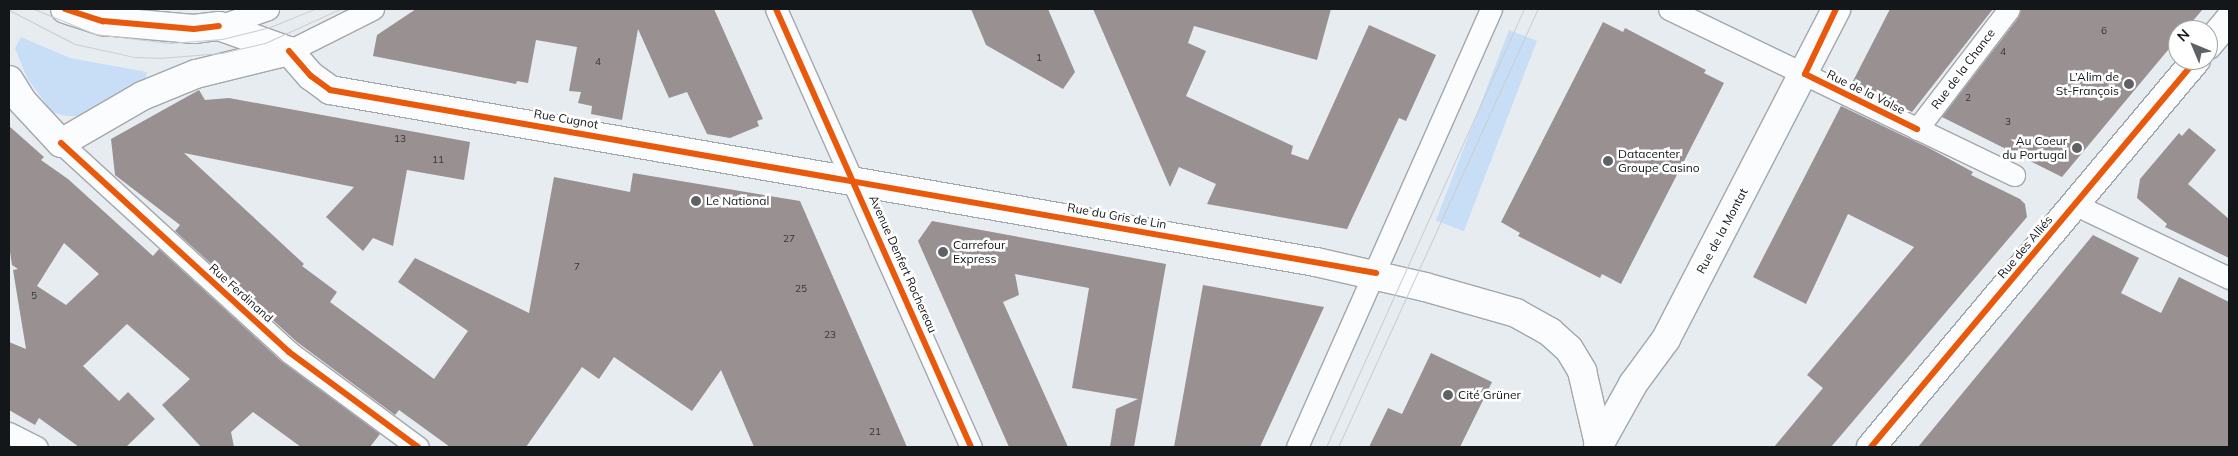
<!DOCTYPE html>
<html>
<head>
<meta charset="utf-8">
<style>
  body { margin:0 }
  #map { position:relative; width:2238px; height:456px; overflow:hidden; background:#e7ecf1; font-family:Mulish,sans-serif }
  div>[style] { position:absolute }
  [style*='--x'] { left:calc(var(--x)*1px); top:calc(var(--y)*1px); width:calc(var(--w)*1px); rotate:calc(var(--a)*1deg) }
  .green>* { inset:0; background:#c8def7; transform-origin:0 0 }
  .building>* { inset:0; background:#999091 }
  .roads { filter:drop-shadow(1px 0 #a3a7ab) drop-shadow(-1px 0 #a3a7ab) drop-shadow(0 1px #a3a7ab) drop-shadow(0 -1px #a3a7ab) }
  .minor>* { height:21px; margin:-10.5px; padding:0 10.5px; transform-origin:10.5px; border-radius:10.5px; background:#fbfcfd }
  .secondary>* { height:28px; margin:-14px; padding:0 14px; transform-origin:14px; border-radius:14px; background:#fbfcfd }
  .tram>* { height:1px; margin:-0.5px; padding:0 0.5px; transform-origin:0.5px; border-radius:0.5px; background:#cbcccd }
  .cycleway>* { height:6px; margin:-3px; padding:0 3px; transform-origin:3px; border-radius:3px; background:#e8590c }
  .dots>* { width:14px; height:14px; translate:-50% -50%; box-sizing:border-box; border:2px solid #fff; border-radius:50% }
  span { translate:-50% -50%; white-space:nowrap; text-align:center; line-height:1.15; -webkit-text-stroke:5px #fff; paint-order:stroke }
  .number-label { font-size:10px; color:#353538 }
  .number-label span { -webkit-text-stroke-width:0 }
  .street-label { font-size:12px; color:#14171a }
  .poi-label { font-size:12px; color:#14171a }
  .right { translate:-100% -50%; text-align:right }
  .left { translate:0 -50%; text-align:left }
  .frame { position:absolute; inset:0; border:10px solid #14171a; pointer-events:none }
  .north { position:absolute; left:2168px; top:20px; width:50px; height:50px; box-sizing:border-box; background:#fff; border:1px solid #a1a2a3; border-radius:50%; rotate:315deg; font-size:14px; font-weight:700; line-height:20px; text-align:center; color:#14171a }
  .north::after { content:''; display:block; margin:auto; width:18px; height:22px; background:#5e6265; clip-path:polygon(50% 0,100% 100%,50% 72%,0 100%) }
</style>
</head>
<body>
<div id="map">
  <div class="green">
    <i style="left:1509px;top:30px;width:30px;height:204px;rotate:21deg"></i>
    <i style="clip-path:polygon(21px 37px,70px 58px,147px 72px,145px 82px,82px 116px,66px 116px,52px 112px,27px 78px,15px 48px)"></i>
  </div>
  <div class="building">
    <i style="clip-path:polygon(416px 9px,714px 9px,763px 119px,757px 121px,759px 126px,730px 138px,707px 134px,687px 92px,669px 98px,638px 29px,622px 120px,591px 114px,592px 106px,578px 103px,581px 92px,569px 91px,577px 47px,536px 40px,528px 83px,517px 81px,516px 84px,373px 56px,377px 35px)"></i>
    <i style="clip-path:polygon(971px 9px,1048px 9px,1075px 72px,1063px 89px,986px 45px)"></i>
    <i style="clip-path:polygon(1093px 9px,1331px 9px,1317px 60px,1194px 26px,1188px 43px,1206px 51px,1186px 96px,1293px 146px,1291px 154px,1308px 160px,1369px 25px,1436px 55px,1406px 121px,1399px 118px,1347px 229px,1207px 204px,1216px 184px,1179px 167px,1170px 187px)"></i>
    <i style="clip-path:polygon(1890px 9px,1993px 9px,1912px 112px,1852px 83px)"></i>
    <i style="clip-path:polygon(2021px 9px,2203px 9px,2185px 30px,2178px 30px,2178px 38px,2062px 177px,1942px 117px,2019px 17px)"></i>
    <i style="clip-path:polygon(1603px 22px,1623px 32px,1625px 28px,1706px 70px,1704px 73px,1724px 83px,1621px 284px,1602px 274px,1600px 278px,1518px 236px,1520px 233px,1501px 222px)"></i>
    <i style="clip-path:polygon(199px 90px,205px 100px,229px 98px,470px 142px,464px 180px,407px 170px,393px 246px,373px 238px,363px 251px,326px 217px,354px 187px,184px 153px,304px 264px,302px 266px,337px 292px,330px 302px,434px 379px,468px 331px,398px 282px,415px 258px,529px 313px,554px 177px,630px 192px,633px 173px,800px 201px,907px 447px,754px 447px,721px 370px,692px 411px,614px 357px,599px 379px,582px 367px,526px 447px,450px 447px,399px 410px,395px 415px,297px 342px,175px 231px,180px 225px,115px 175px,111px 139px)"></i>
    <i style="clip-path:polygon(1841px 106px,1929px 148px,1973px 172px,1971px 175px,2020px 199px,2025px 204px,2027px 217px,1831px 447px,1774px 447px,1823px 388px,1807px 375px,1914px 247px,1848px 214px,1806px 304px,1753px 277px)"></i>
    <i style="clip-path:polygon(evenodd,9px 126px,44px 157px,41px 160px,68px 179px,153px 256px,159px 249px,281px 361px,380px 434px,370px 447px,301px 447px,253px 412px,231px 432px,234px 447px,201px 447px,162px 405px,190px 379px,127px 324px,83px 366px,119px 401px,128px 392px,155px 419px,126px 447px,79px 447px,39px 418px,35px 425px,9px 410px,9px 342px,26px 349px,13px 270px,18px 269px,12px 265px,9px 245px,9px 126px,64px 243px,99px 274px,66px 305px,37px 286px,64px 243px)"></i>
    <i style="clip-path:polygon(2189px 128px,2216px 150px,2188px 184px,2229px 219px,2229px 258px,2165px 227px,2167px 224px,2137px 198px,2140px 179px,2179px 133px,2182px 136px)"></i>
    <i style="clip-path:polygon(932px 221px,1166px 264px,1134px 447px,1110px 447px,1116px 409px,1138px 399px,1072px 388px,1089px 288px,1015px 274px,1019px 295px,1003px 302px,1068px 447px,1009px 447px,918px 241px)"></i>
    <i style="clip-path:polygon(2093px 235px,2139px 258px,2121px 293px,2161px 313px,2179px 277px,2229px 302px,2229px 447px,1918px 447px)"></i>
    <i style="clip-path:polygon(1203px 285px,1324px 307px,1260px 447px,1174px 447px)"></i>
    <i style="clip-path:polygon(1431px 353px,1492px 382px,1460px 447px,1369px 447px,1388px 408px,1402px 414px)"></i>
  </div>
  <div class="roads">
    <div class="minor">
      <i style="--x:776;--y:9;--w:479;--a:66"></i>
      <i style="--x:1669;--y:9;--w:383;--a:25.7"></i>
      <i style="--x:219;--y:26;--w:52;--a:-19.1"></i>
      <i style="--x:289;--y:51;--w:94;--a:-26.6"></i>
      <i style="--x:1917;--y:129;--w:151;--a:-52.5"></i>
      <i style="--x:61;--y:143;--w:309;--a:42.5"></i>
      <i style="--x:289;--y:352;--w:160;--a:36.4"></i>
      <i style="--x:2076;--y:205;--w:170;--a:25.5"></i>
      <i style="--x:9;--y:433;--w:31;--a:27"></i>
      <i style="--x:1297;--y:447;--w:479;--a:-66.1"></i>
    </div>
    <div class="secondary">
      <i style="--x:65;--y:9;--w:40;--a:18"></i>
      <i style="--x:103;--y:21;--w:91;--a:5"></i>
      <i style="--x:194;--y:29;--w:25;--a:-7"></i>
      <i style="--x:219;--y:26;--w:74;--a:19.7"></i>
      <i style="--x:289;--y:51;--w:33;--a:49"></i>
      <i style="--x:311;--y:76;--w:24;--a:36"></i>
      <i style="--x:330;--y:90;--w:1001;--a:9.9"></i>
      <i style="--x:1316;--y:262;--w:112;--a:12.9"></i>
      <i style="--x:1425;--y:287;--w:95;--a:15.9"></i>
      <i style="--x:1516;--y:313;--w:39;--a:29"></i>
      <i style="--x:1550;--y:332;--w:25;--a:42"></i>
      <i style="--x:1569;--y:349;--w:26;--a:59"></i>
      <i style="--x:1582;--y:371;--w:75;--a:76.9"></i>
      <i style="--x:2208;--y:45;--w:33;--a:-50"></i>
      <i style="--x:9;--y:80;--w:25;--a:58"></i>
      <i style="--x:22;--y:101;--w:57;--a:47.1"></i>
      <i style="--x:61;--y:143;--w:94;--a:-30.1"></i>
      <i style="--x:142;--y:96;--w:58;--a:-22.2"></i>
      <i style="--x:196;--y:74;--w:96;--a:-13.9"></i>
      <i style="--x:1598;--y:447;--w:72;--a:-60.9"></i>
      <i style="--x:1633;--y:384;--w:56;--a:-53.7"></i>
      <i style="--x:1666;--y:339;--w:371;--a:-62.7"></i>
      <i style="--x:1871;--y:447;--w:505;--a:-49.98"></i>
    </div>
  </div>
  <div class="tram">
    <i style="--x:34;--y:9;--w:66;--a:22.3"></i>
    <i style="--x:95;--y:34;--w:75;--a:6.9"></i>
    <i style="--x:169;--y:43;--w:53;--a:-4.3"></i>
    <i style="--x:222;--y:39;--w:49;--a:-14"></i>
    <i style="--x:270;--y:27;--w:48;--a:-22.2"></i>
    <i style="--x:9;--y:10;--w:74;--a:27.3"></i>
    <i style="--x:75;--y:44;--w:60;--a:12.4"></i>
    <i style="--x:134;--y:57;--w:25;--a:2"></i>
    <i style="--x:159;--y:58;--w:63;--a:-4.5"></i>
    <i style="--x:222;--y:53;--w:44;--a:-13.1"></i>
    <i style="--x:265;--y:43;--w:82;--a:-24.4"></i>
    <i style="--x:1326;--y:447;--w:481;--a:-65.7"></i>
    <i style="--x:1338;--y:447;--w:482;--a:-65.5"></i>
  </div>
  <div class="cycleway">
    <i style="--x:65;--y:9;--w:40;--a:18"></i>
    <i style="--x:103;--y:21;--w:91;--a:5"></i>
    <i style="--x:194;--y:29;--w:25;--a:-7"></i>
    <i style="--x:776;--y:9;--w:479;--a:66"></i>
    <i style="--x:1836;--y:9;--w:72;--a:115.5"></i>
    <i style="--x:1805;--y:74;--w:125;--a:26.2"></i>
    <i style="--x:289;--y:51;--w:33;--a:49"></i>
    <i style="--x:311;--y:76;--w:24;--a:36"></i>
    <i style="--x:330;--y:90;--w:1062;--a:9.92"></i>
    <i style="--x:61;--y:143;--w:309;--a:42.5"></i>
    <i style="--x:289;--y:352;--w:160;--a:36.4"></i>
    <i style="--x:1871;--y:447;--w:505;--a:-49.98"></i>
  </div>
  <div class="dots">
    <i style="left:2129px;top:84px;background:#5e6265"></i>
    <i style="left:2077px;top:148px;background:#5e6265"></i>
    <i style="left:1608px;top:161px;background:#5e6265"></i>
    <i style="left:696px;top:201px;background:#5e6265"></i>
    <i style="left:943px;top:252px;background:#5e6265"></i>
    <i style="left:1448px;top:395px;background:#5e6265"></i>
  </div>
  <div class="number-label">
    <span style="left:2104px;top:31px">6</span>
    <span style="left:2003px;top:52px">4</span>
    <span style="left:1039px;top:58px">1</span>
    <span style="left:598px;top:62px">4</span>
    <span style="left:1968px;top:98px">2</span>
    <span style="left:2008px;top:122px">3</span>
    <span style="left:400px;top:139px">13</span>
    <span style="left:438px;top:160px">11</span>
    <span style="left:789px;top:239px">27</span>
    <span style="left:577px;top:267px">7</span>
    <span style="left:801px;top:289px">25</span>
    <span style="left:34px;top:296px">5</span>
    <span style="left:830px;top:335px">23</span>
    <span style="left:875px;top:432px">21</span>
  </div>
  <div class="street-label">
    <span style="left:1963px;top:69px;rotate:-53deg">Rue de la Chance</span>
    <span style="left:1866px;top:92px;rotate:26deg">Rue de la Valse</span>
    <span style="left:566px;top:119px;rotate:10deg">Rue Cugnot</span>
    <span style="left:1117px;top:216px;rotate:10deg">Rue du Gris de Lin</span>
    <span style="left:1722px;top:231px;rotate:-62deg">Rue de la Montat</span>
    <span style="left:2025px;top:247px;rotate:-50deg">Rue des Alliés</span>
    <span style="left:903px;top:264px;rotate:66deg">Avenue Denfert Rochereau</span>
    <span style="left:241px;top:293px;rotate:42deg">Rue Ferdinand</span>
  </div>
  <div class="poi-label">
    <span class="right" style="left:2119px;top:84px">L’Alim de<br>St-François</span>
    <span class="right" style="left:2067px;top:148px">Au Coeur<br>du Portugal</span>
    <span class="left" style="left:1618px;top:161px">Datacenter<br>Groupe Casino</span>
    <span class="left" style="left:706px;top:201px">Le National</span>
    <span class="left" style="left:953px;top:252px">Carrefour<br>Express</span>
    <span class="left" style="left:1458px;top:395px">Cité Grüner</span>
  </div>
  <div class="frame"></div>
  <div class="north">N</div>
</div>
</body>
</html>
